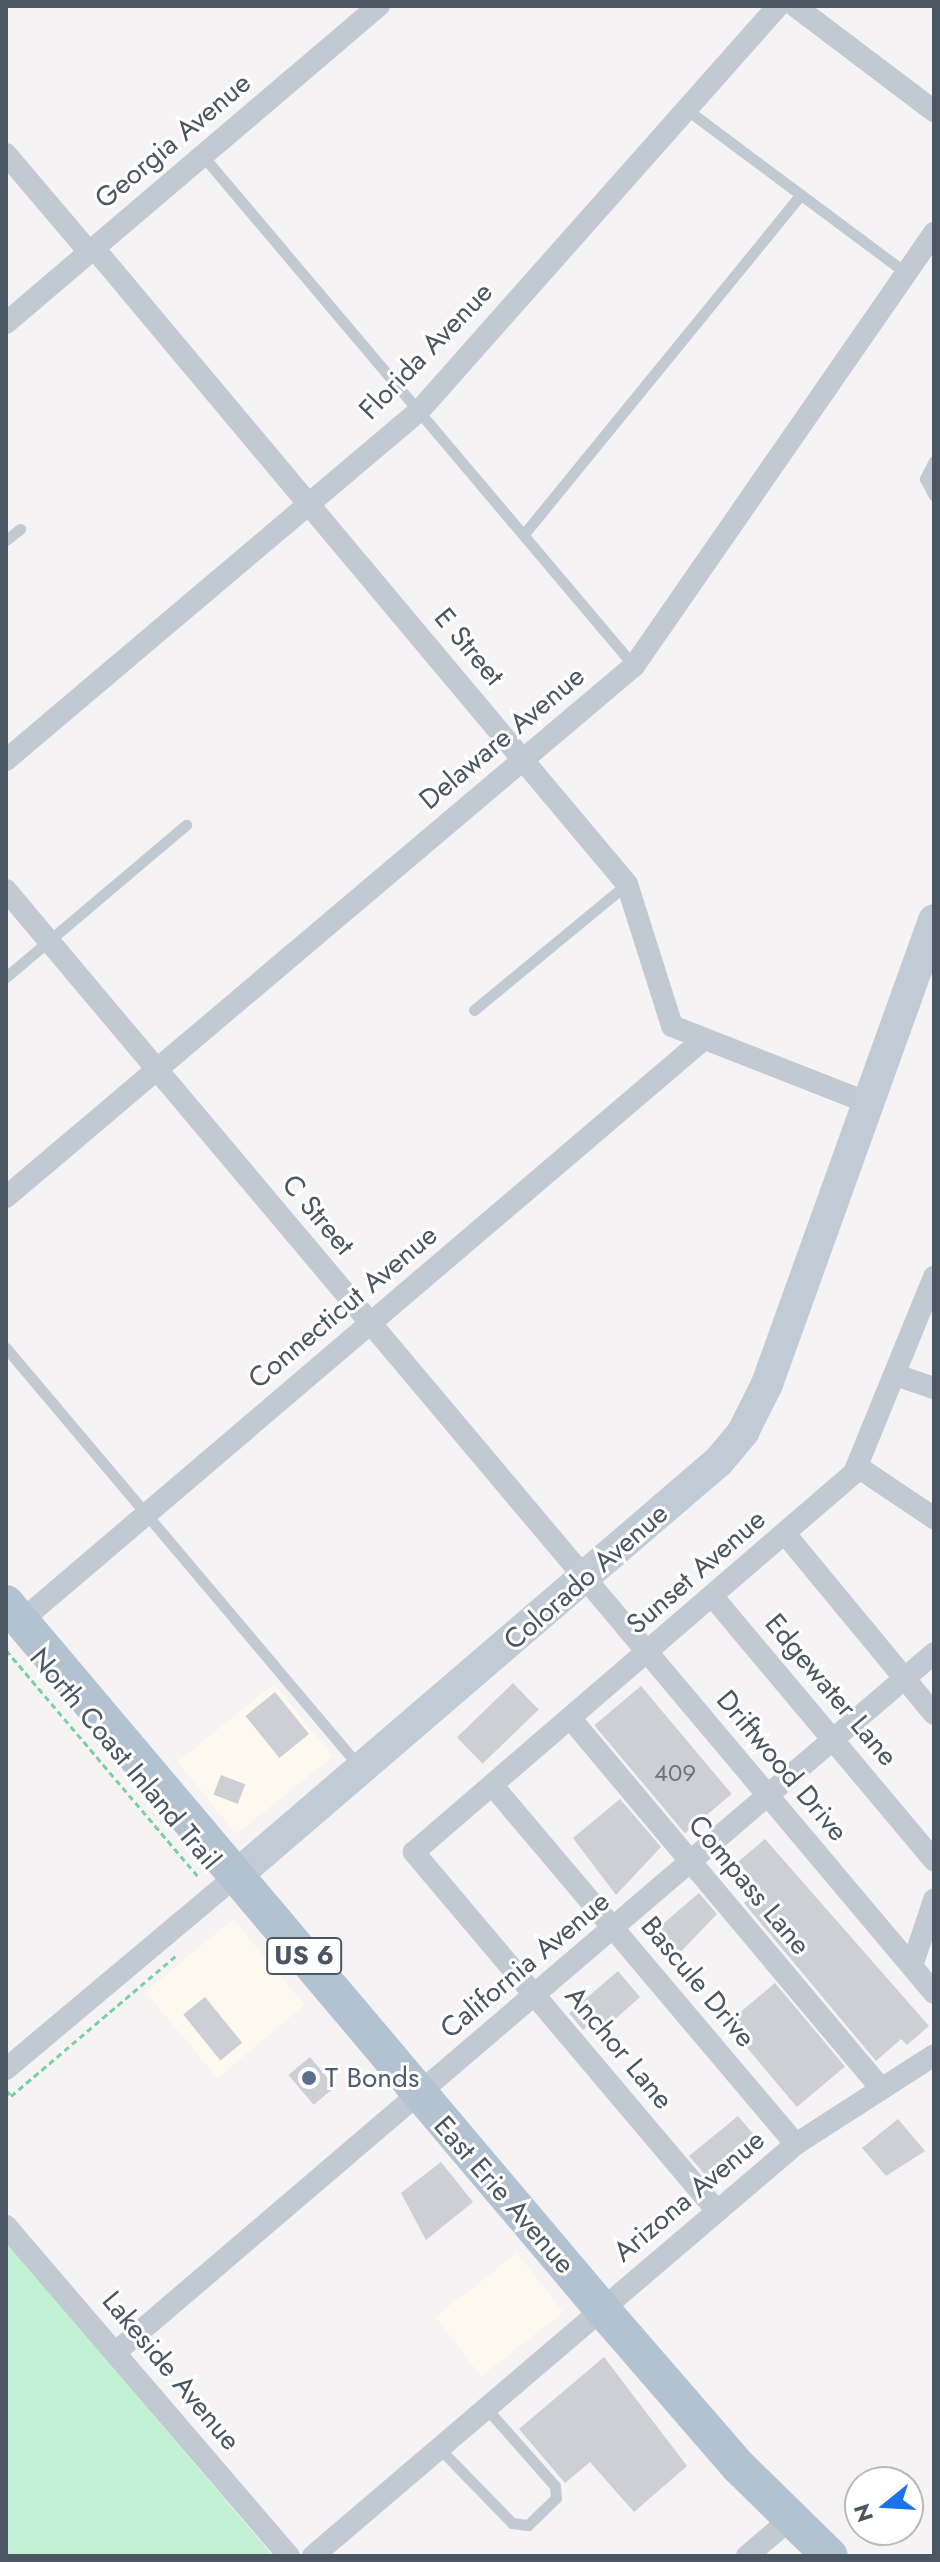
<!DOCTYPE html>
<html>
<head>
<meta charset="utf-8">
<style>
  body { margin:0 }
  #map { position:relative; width:940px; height:2562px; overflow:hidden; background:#f5f3f3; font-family:Jost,sans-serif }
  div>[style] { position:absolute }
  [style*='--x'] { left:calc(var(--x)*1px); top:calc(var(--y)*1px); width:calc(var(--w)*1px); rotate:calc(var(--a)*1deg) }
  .commercial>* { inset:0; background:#fdf9ef; transform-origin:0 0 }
  .green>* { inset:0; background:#c3f1d5 }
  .building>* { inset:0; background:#cdcfd5; transform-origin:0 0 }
  .path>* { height:3px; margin-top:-1.5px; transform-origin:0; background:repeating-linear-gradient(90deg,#7ad0a6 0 6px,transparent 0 10px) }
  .service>* { height:11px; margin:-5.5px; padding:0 5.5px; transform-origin:5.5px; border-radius:5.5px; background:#c1cad2 }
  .minor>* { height:22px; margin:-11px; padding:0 11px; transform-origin:11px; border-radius:11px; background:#c1cad2 }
  .secondary>* { height:32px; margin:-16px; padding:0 16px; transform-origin:16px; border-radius:16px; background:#c1cbd6 }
  .primary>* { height:36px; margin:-18px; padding:0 18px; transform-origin:18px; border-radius:18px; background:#b3c2d1 }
  .dots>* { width:22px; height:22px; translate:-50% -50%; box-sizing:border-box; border:4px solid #fff; border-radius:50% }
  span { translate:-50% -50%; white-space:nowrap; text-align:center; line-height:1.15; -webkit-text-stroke:6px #fff; paint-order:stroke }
  .number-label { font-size:24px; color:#6b747e }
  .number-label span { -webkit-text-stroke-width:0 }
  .shield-label span { padding:2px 6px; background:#fff; border:2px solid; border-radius:6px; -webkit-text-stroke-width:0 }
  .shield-label { font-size:26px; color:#4a5661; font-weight:700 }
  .street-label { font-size:28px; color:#4a5661 }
  .service-label { font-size:28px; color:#4e5e75 }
  .left { translate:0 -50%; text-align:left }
  .frame { position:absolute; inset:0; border:8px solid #4a5661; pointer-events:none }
  .north { position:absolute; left:844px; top:2466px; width:80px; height:80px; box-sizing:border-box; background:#fff; border:2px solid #b7bbc0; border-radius:50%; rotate:252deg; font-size:22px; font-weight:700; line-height:32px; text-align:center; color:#4a5661 }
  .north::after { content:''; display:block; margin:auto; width:28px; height:36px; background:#1a73e8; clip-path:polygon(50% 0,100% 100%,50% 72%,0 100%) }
</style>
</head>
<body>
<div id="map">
  <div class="commercial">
    <i style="left:274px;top:1684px;width:93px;height:124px;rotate:51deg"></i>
    <i style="left:233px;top:1919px;width:112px;height:114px;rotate:50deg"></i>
    <i style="left:517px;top:2253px;width:75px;height:104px;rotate:52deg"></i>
  </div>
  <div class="green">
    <i style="clip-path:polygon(6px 2241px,21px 2259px,273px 2556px,6px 2556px)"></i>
  </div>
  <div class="building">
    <i style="left:513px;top:1683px;width:37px;height:78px;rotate:46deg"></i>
    <i style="left:641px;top:1686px;width:141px;height:61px;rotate:50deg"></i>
    <i style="left:275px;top:1692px;width:54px;height:38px;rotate:51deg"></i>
    <i style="left:221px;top:1775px;width:26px;height:21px;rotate:21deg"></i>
    <i style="clip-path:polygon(620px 1799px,661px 1847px,616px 1895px,573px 1838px)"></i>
    <i style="clip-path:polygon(765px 1839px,929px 2026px,907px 2045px,901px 2039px,876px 2061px,744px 1903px,761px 1889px,738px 1862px)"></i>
    <i style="clip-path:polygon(699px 1893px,717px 1914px,673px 1960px,651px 1934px)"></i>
    <i style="clip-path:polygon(618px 1971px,640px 1997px,604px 2029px,595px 2019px,583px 2030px,569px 2013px)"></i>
    <i style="left:775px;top:1983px;width:109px;height:63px;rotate:50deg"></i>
    <i style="left:205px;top:1997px;width:59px;height:28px;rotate:51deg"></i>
    <i style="left:310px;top:2057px;width:39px;height:28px;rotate:50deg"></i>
    <i style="clip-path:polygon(738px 2116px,760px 2142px,707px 2177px,689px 2156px)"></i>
    <i style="clip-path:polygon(898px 2119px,925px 2151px,886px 2176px,862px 2148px)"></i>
    <i style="clip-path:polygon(441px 2162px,473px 2202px,426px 2240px,401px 2193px)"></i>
    <i style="clip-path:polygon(604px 2357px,687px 2466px,634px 2512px,590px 2462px,565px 2483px,519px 2429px)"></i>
  </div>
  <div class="path">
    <i style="--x:6;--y:1650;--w:300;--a:49.7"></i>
    <i style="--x:6;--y:2090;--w:8;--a:50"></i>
    <i style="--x:11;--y:2096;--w:219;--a:-40.4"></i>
  </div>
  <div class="service">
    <i style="--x:686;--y:109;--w:274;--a:36.7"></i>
    <i style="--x:203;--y:156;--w:668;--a:49.8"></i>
    <i style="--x:934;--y:461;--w:20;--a:117"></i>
    <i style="--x:925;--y:479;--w:19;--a:62"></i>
    <i style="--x:524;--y:534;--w:437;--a:-50.8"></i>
    <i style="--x:6;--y:540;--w:18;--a:-38"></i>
    <i style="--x:6;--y:977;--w:236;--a:-40.2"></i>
    <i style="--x:474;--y:1010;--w:198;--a:-39.5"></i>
    <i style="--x:6;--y:1348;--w:546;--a:49.83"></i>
    <i style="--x:439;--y:2448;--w:105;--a:45.8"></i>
    <i style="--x:512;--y:2523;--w:16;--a:7"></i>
    <i style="--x:528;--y:2525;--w:39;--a:-44"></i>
    <i style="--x:556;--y:2498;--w:12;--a:-95"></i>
    <i style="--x:555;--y:2486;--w:104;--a:-131.5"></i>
  </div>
  <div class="minor">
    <i style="--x:795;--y:6;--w:174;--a:37.1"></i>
    <i style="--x:6;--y:154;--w:128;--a:49.7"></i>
    <i style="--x:94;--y:248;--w:830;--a:50.04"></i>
    <i style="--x:627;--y:884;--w:149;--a:72.4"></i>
    <i style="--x:672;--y:1026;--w:211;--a:21.4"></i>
    <i style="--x:6;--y:323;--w:490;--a:-40.4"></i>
    <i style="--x:6;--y:760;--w:542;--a:-40.21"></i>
    <i style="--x:420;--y:410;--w:540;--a:-48.45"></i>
    <i style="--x:6;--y:890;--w:1441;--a:49.92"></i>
    <i style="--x:6;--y:1197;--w:822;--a:-40.22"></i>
    <i style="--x:634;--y:666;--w:527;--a:-55.28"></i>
    <i style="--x:899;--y:1376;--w:37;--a:19"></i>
    <i style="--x:858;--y:1467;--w:92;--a:33.9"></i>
    <i style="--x:786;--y:1535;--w:232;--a:50.4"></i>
    <i style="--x:713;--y:1597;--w:344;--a:50"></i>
    <i style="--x:21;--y:1621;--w:897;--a:-40.44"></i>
    <i style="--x:571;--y:1719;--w:482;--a:50"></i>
    <i style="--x:493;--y:1786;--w:469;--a:49.8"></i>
    <i style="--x:912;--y:1966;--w:70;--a:-71.6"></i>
    <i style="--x:6;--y:2069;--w:302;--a:-40"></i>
    <i style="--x:717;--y:2211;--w:470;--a:-130.2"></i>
    <i style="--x:414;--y:1852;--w:581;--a:-40.74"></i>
    <i style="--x:854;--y:1473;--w:212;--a:-67.8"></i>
    <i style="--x:6;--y:2226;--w:435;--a:49.4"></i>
    <i style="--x:116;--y:2352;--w:1076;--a:-40.51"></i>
    <i style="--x:313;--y:2556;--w:635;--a:-40.46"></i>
    <i style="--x:796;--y:2144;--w:164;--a:-32.8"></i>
    <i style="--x:747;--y:2556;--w:55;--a:-40.6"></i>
  </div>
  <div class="secondary">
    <i style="--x:237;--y:1875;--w:635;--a:-40.66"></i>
    <i style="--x:719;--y:1461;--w:38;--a:-50"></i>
    <i style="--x:743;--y:1432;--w:54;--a:-63.4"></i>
    <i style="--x:767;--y:1384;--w:493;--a:-70.2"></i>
  </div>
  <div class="primary">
    <i style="--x:6;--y:1603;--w:924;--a:49.83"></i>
    <i style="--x:602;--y:2309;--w:209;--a:49.1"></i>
    <i style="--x:739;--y:2467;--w:127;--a:44.4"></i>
  </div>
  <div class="dots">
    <i style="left:309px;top:2078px;background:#5c6f8a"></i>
  </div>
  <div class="number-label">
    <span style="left:675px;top:1773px">409</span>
  </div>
  <div class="shield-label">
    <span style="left:304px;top:1956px">US 6</span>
  </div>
  <div class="street-label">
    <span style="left:173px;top:141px;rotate:-40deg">Georgia Avenue</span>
    <span style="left:426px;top:351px;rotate:-46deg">Florida Avenue</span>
    <span style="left:469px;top:647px;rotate:50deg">E Street</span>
    <span style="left:502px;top:738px;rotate:-40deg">Delaware Avenue</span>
    <span style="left:318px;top:1215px;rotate:50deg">C Street</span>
    <span style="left:343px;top:1307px;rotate:-40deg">Connecticut Avenue</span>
    <span style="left:696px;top:1572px;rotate:-41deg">Sunset Avenue</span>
    <span style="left:586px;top:1577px;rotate:-41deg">Colorado Avenue</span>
    <span style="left:831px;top:1690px;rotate:50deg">Edgewater Lane</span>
    <span style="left:125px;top:1759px;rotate:50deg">North Coast Inland Trail</span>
    <span style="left:782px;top:1766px;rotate:50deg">Driftwood Drive</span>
    <span style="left:749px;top:1885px;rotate:50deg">Compass Lane</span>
    <span style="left:525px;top:1965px;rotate:-40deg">California Avenue</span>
    <span style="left:698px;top:1982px;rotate:50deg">Bascule Drive</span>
    <span style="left:619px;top:2048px;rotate:50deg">Anchor Lane</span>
    <span style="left:504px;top:2195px;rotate:49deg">East Erie Avenue</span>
    <span style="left:689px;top:2196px;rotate:-40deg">Arizona Avenue</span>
    <span style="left:171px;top:2371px;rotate:50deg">Lakeside Avenue</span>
  </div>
  <div class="service-label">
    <span class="left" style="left:325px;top:2078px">T Bonds</span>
  </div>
  <div class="frame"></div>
  <div class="north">N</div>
</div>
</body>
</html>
